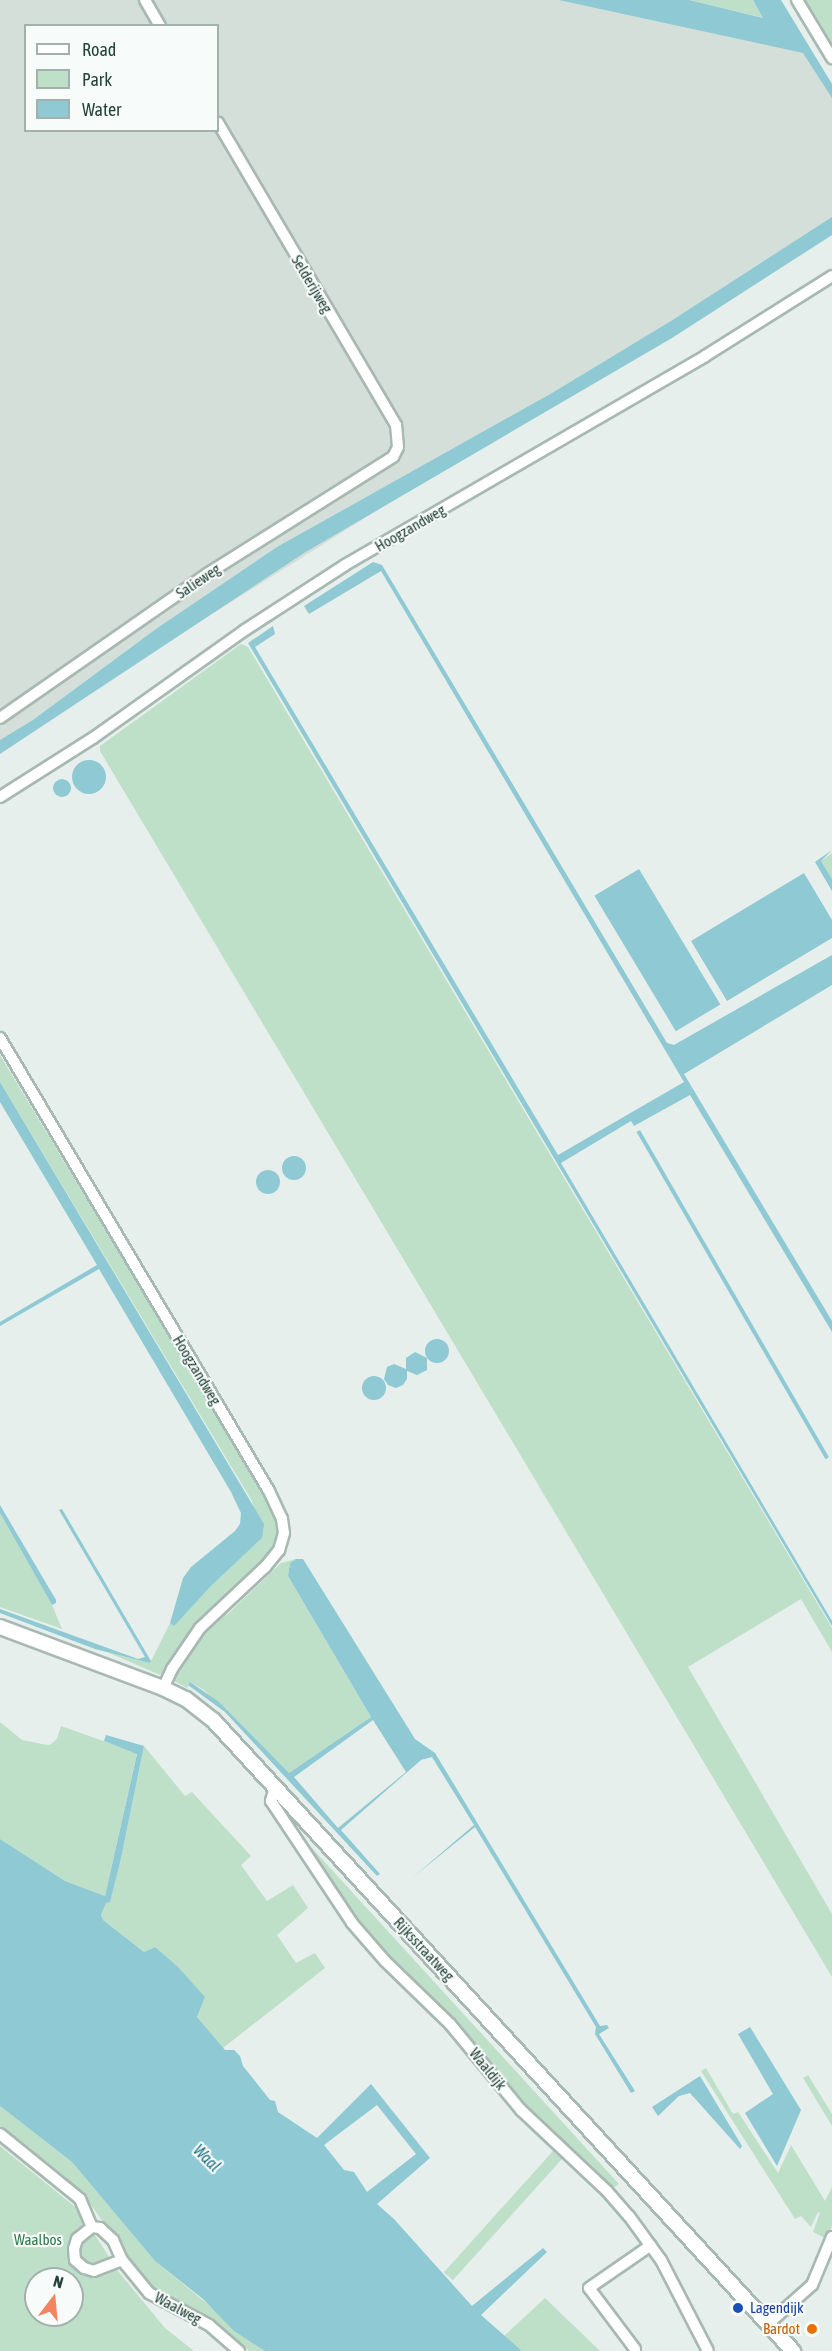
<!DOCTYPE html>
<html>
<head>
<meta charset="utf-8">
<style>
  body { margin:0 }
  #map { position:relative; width:832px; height:2351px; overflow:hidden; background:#e6efeb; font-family:"Asap Condensed",sans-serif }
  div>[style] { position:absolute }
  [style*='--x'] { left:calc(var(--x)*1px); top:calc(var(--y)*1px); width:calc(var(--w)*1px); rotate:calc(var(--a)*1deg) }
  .built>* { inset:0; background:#d4dfda }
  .green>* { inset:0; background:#bfe0c8; transform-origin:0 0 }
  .water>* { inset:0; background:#8ec9d4; transform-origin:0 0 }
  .round { border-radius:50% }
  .roads { filter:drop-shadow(2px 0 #a8b8b2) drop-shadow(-2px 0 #a8b8b2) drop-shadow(0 2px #a8b8b2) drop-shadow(0 -2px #a8b8b2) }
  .minor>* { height:10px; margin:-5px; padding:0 5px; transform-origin:5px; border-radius:5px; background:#fff }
  .tertiary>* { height:14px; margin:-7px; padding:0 7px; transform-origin:7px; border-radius:7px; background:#fff }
  .dots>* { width:16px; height:16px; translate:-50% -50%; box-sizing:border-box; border:3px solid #f7fbf9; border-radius:50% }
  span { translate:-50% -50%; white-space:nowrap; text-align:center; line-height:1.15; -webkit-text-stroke:4.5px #f7fbf9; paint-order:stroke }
  .street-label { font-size:15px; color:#24423a }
  .park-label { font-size:15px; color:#2d7a4b }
  .transit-label { font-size:15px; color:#164399 }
  .left { translate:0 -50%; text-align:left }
  .food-label { font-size:15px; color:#c56008 }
  .right { translate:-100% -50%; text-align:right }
  .water-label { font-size:16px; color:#1c6f80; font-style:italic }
  .legend { position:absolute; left:24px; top:24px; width:195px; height:108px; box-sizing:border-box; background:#f7fbf9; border:2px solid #a3b1ad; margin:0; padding:8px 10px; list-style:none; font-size:18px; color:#24423a }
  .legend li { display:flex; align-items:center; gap:12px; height:30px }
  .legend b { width:30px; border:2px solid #a3b1ad }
  .north { position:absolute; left:24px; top:2267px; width:60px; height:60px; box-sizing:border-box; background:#f7fbf9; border:2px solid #a3b1ad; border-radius:50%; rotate:16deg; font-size:16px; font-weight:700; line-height:24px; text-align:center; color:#24423a }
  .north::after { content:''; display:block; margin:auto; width:21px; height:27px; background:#f4845f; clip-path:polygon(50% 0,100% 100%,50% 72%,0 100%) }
</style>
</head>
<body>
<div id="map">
  <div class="built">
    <i style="clip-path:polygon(evenodd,0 0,640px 0,795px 35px,832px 94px,832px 225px,0 747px,0 0,26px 26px,218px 26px,218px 130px,26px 130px,26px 26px)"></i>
  </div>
  <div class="green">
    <i style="clip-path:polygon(689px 0,753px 0,764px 18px)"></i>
    <i style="clip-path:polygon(804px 0,832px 0,832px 44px,831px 42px)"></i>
    <i style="clip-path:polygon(241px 644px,248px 647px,832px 1628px,832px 1652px,801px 1599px,688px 1667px,832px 1914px,832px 1977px,100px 751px,100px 746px)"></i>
    <i style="clip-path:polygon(832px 853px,832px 879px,821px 861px)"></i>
    <i style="clip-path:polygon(0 1055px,264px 1494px,276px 1521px,276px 1543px,268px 1558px,160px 1675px,107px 1652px,150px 1663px,170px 1623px,174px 1625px,211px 1586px,262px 1538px,252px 1501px,0 1082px)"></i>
    <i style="clip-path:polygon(0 1513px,52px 1605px,62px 1629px,0 1607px)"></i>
    <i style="clip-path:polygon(296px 1559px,290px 1563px,288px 1576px,371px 1717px,289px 1773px,204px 1690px,190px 1682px,187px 1688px,174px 1681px,177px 1671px,206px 1626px,228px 1614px,281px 1563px)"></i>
    <i style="clip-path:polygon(0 1722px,22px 1740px,42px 1744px,50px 1745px,57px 1739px,61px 1726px,137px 1753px,105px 1896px,65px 1881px,0 1839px)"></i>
    <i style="clip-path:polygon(144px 1746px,185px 1796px,192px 1792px,251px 1856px,241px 1865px,267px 1901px,293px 1885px,308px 1908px,277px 1935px,296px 1963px,315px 1953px,325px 1968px,223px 2048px,197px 2017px,205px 1997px,155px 1947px,144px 1952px,103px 1920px,101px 1915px,106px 1903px,110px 1901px,120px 1863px)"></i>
    <i style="clip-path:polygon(289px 1823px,619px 2184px,610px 2190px,521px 2105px,420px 1986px,403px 1975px,344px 1908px)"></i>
    <i style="clip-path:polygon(706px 2068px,733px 2114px,738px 2112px,778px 2173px,791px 2145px,825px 2201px,832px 2187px,832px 2226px,827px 2239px,813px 2232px,820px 2213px,818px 2212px,811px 2227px,801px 2216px,795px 2219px,701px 2071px)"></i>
    <i style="clip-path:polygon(808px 2075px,832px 2114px,832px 2126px,803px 2078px)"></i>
    <i style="clip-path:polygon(0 2106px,72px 2162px,155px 2261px,265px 2351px,249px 2351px,226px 2330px,179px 2307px,149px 2287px,89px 2202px,0 2130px)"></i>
    <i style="clip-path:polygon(evenodd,0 2146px,79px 2210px,118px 2271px,165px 2328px,194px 2351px,0 2351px,0 2146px,36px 2279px,72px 2279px,72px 2315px,36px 2315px,36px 2279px)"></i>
    <i style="left:553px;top:2151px;width:12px;height:163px;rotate:42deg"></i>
    <i style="clip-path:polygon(545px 2298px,600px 2351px,522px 2351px,504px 2336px)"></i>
  </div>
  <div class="water">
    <i style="clip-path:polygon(559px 0,689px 0,763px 18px,753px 0,781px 0,832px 84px,832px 98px,803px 53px)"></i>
    <i style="clip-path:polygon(832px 217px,832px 235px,672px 338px,304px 553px,0 754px,0 740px,33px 720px,156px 629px,277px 547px,552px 393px,671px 321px)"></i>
    <i style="clip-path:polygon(373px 562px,382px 565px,667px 1043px,674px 1045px,832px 955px,832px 985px,684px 1074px,832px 1321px,832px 1332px,690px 1095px,634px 1126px,631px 1121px,561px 1163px,832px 1621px,832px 1626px,248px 643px,273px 626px,275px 634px,255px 647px,558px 1155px,684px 1082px,381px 571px,309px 614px,304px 606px)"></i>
    <i class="round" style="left:72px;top:760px;width:34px;height:34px"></i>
    <i class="round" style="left:53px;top:779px;width:18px;height:18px"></i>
    <i style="clip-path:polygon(832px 850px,821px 861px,832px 879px,832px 891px,815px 862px)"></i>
    <i style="left:639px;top:869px;width:158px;height:52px;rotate:59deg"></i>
    <i style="clip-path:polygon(804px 873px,832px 920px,832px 938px,727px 1001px,691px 941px)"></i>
    <i style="clip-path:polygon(0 1082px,264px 1524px,262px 1538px,211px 1586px,174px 1626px,170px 1623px,183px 1578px,191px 1567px,235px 1531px,240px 1524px,241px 1513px,231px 1492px,99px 1269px,0 1326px,0 1322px,97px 1265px,0 1102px)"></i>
    <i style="left:640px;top:1130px;width:378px;height:4px;rotate:60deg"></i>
    <i class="round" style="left:282px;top:1156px;width:24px;height:24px"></i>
    <i class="round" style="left:256px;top:1170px;width:24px;height:24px"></i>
    <i class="round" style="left:425px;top:1339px;width:24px;height:24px"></i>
    <i style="clip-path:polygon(415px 1352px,427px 1358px,427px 1370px,417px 1375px,407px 1371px,407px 1379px,403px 1385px,396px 1388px,388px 1385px,384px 1379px,387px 1367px,394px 1364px,406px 1369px,406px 1358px)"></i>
    <i class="round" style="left:362px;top:1376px;width:24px;height:24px"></i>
    <i style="clip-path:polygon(0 1505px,56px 1600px,56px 1603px,52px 1605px,0 1513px)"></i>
    <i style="clip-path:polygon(62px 1509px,151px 1661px,150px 1663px,95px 1649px,0 1613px,0 1609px,138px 1659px,145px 1657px,59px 1510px)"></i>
    <i style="clip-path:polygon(evenodd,296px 1559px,303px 1559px,415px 1739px,435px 1753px,600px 2026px,607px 2025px,609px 2028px,599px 2034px,635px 2091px,631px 2093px,595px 2034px,596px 2027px,475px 1827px,412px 1878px,474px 1825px,432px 1757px,421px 1760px,341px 1830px,380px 1874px,377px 1876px,225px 1712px,188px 1685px,190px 1682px,193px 1684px,219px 1702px,289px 1773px,371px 1717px,288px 1576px,290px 1563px,296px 1559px,373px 1720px,406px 1772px,338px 1828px,294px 1777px,373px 1720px)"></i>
    <i style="clip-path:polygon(evenodd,106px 1735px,144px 1746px,120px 1863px,110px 1902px,106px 1903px,101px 1915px,103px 1920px,144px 1952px,155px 1947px,178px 1967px,205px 1997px,197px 2017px,225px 2050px,234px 2050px,240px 2056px,243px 2066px,270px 2100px,275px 2101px,278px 2112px,317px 2138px,371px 2084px,430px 2158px,377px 2204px,394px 2219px,472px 2306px,543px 2248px,547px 2252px,481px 2315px,522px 2351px,265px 2351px,234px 2331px,203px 2299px,155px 2261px,72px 2162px,0 2106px,0 1839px,65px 1881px,105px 1896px,137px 1754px,104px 1741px,106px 1735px,377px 2105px,416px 2154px,367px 2192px,354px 2172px,344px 2170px,324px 2145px,377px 2105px)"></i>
    <i style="clip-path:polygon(750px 2027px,801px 2110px,777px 2166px,745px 2113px,773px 2094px,738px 2034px)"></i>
    <i style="clip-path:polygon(700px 2076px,742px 2146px,740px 2149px,690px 2093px,679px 2096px,658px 2116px,652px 2107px)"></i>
  </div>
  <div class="roads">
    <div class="minor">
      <i style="--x:145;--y:0;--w:30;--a:60"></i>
      <i style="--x:797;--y:0;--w:68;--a:58.9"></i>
      <i style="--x:0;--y:718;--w:252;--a:-34.8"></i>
      <i style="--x:207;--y:574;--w:220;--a:-32.2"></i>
      <i style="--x:393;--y:457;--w:11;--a:-63"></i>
      <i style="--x:398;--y:447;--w:22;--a:-95"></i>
      <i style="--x:396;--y:425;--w:351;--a:-120.5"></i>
      <i style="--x:0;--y:797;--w:110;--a:-32.4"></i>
      <i style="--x:93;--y:738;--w:186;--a:-35.4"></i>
      <i style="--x:245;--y:630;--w:119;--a:-33"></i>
      <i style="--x:345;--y:565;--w:416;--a:-30.1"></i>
      <i style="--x:705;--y:356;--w:150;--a:-32.2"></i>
      <i style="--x:0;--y:1038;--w:527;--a:59.3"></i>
      <i style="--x:269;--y:1491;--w:31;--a:65"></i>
      <i style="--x:282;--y:1519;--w:14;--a:82"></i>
      <i style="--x:284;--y:1533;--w:18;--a:106"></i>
      <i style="--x:279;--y:1550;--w:22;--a:129"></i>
      <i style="--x:265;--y:1567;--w:89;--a:136.8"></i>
      <i style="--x:200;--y:1628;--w:50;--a:124.3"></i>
      <i style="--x:172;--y:1669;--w:21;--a:115"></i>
      <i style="--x:275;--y:1787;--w:15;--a:106"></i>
      <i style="--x:271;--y:1801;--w:146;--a:56.4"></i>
      <i style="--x:352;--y:1923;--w:50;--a:49"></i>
      <i style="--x:385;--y:1961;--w:91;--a:44.1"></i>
      <i style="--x:450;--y:2024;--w:112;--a:50.5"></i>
      <i style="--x:521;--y:2110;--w:118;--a:43.3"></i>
      <i style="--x:607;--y:2191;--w:33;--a:49"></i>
      <i style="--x:629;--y:2216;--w:54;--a:54"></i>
      <i style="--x:661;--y:2260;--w:102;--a:62.7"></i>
      <i style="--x:0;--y:2134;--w:103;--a:39.1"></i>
      <i style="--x:80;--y:2199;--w:30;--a:67"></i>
      <i style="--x:122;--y:2260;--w:30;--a:159"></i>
      <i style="--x:94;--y:2271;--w:10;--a:-163"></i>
      <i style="--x:84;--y:2268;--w:12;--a:-138"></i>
      <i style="--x:75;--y:2260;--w:11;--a:-95"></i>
      <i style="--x:74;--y:2249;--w:10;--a:-73"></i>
      <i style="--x:77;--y:2239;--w:19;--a:-39"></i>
      <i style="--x:92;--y:2227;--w:8;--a:7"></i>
      <i style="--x:100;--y:2228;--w:18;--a:43"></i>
      <i style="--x:113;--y:2240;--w:22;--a:66"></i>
      <i style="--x:122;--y:2260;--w:43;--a:50.7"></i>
      <i style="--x:149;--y:2293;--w:68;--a:28.1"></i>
      <i style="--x:209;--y:2325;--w:40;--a:41"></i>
      <i style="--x:768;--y:2324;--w:59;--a:-41.6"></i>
      <i style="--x:812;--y:2285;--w:52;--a:-67.4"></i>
      <i style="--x:635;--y:2349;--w:76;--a:-127"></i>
      <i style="--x:589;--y:2288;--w:75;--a:-34.7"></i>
    </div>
    <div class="tertiary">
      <i style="--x:0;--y:1627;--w:174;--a:20.5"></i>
      <i style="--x:163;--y:1688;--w:25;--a:26"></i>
      <i style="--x:186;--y:1699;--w:36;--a:38"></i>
      <i style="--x:214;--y:1721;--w:856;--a:47.42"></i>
    </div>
  </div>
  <div class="dots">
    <i style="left:738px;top:2308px;background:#1a4fb4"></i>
    <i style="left:812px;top:2329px;background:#e8710a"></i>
  </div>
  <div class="street-label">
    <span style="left:312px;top:284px;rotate:59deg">Selderijweg</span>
    <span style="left:410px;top:528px;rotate:-30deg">Hoogzandweg</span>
    <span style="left:198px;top:581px;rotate:-34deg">Salieweg</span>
    <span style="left:197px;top:1370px;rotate:59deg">Hoogzandweg</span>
    <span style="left:424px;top:1949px;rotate:47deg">Rijksstraatweg</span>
    <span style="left:488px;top:2069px;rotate:51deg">Waaldijk</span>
    <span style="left:178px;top:2308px;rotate:28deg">Waalweg</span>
  </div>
  <div class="park-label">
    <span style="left:38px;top:2240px">Waalbos</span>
  </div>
  <div class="transit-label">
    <span class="left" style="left:750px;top:2308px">Lagendijk</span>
  </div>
  <div class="food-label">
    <span class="right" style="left:800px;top:2329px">Bardot</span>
  </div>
  <div class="water-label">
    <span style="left:207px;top:2158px;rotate:45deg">Waal</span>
  </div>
  <ul class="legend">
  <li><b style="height:8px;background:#fff"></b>Road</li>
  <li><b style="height:16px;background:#bfe0c8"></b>Park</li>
  <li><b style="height:16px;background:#8ec9d4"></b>Water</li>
  </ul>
  <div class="north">N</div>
</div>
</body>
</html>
